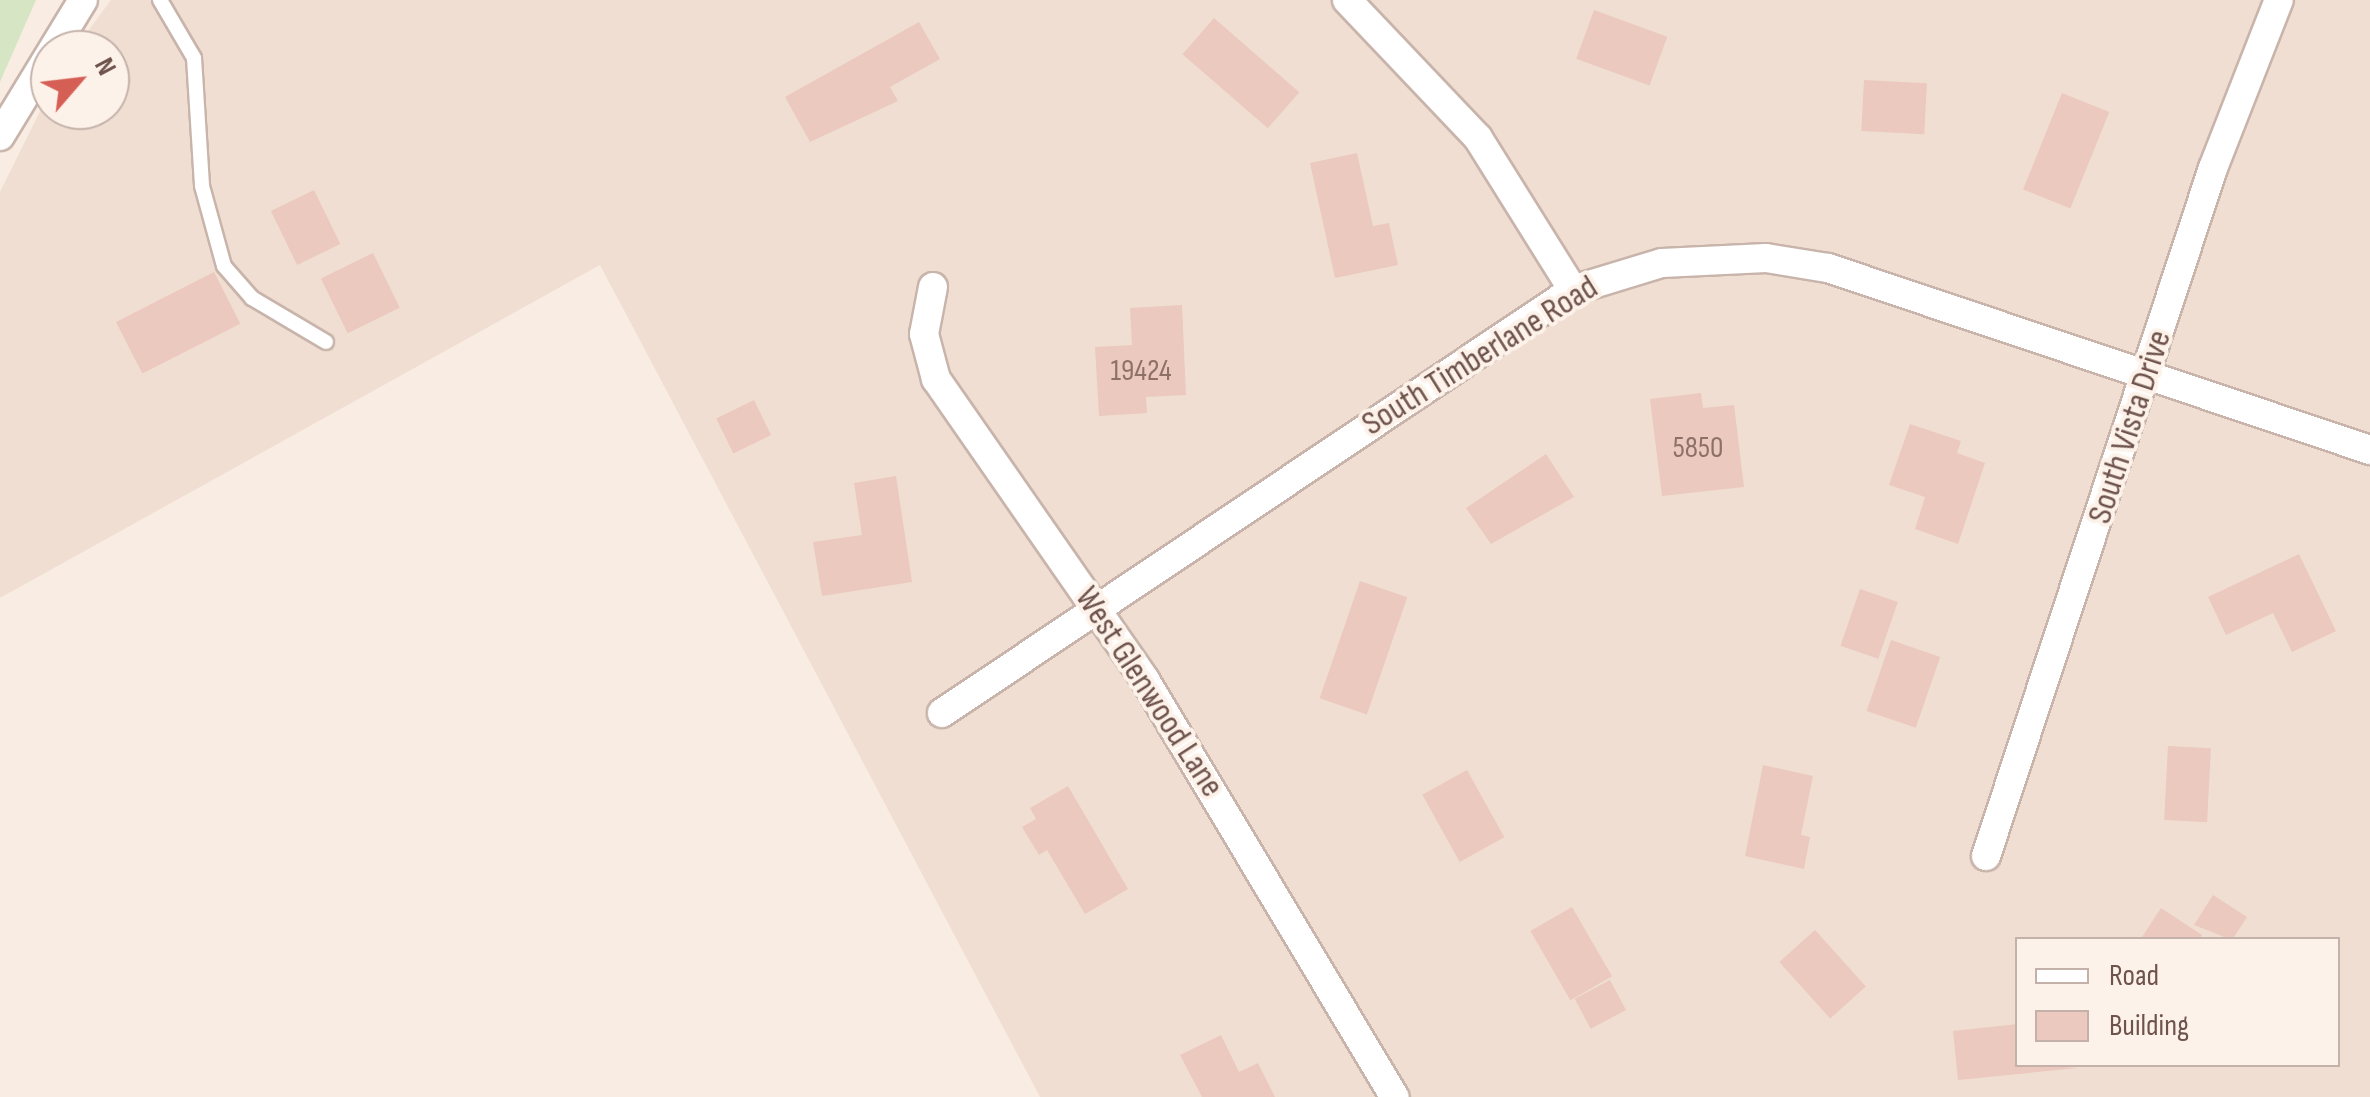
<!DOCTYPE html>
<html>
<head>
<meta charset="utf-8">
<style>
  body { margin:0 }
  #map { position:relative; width:2370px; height:1097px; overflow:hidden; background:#f9ede3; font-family:"Sofia Sans Condensed",sans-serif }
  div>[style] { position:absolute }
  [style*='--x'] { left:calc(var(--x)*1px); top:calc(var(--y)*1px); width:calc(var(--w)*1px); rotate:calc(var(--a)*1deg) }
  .residential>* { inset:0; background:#f0ded2 }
  .green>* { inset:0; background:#d6e5c4 }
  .building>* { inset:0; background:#ebc9be; transform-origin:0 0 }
  .roads { filter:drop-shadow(2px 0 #c8b4ab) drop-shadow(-2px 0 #c8b4ab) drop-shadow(0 2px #c8b4ab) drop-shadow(0 -2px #c8b4ab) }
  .lane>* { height:14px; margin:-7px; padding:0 7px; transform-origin:7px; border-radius:7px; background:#fff }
  .street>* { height:28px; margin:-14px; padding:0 14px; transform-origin:14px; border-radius:14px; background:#fff }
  span { translate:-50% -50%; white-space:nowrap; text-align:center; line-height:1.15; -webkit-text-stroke:8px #fdf2e9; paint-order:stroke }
  .number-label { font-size:30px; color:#8d7068 }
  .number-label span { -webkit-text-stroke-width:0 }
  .street-label { font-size:35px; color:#6e534c }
  .legend { position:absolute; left:2015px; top:937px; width:325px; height:130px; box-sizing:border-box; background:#fdf2e9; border:2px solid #c4b2aa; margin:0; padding:12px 18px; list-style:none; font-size:30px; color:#6e534c }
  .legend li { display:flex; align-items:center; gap:20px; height:50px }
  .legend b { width:50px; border:2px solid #c4b2aa }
  .north { position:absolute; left:30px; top:30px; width:100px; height:100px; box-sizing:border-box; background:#fdf2e9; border:2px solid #c4b2aa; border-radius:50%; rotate:62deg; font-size:28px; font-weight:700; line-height:40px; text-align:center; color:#6e534c }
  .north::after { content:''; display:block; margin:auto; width:35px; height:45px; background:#d65f55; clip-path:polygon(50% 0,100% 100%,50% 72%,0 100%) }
</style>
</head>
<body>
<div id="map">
  <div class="residential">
    <i style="clip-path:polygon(evenodd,111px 0,2370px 0,2370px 1097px,1040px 1097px,600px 265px,0 598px,0 192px,50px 91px,50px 110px,110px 110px,110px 50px,74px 50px,111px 0,2018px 940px,2338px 940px,2338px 1064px,2018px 1064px,2018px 940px)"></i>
  </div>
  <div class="green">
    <i style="clip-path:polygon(0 0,36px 0,0 82px)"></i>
  </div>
  <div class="building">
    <i style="left:1594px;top:10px;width:78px;height:52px;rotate:20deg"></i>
    <i style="left:1214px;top:18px;width:113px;height:48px;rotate:41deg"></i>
    <i style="clip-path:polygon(919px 22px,940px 59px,890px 87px,898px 101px,810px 142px,785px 97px)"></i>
    <i style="left:1864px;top:80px;width:63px;height:51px;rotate:3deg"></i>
    <i style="left:2062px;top:93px;width:51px;height:104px;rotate:22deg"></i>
    <i style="clip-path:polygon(1357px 153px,1373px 226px,1389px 223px,1398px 265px,1335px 278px,1310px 163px)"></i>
    <i style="left:314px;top:190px;width:60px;height:48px;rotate:64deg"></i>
    <i style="left:373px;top:253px;width:61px;height:58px;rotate:64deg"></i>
    <i style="left:214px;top:272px;width:58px;height:110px;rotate:63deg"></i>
    <i style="clip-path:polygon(1182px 305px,1186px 395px,1146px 397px,1147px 413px,1099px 416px,1095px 347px,1132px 345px,1130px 308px)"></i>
    <i style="clip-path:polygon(1701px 393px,1703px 408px,1734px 405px,1744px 487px,1662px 496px,1650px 399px)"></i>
    <i style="left:754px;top:400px;width:39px;height:42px;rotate:64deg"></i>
    <i style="clip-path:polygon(1910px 424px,1961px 441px,1957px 453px,1985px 463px,1958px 544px,1915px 529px,1925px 497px,1889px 485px)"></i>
    <i style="clip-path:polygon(1546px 454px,1574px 497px,1491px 544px,1466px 508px)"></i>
    <i style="clip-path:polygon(896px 476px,912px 582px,822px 596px,813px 542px,862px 535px,854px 483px)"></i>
    <i style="clip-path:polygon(2299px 554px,2336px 631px,2292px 652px,2273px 613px,2226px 635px,2208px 597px)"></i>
    <i style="left:1360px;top:581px;width:50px;height:124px;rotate:19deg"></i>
    <i style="left:1860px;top:589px;width:40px;height:60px;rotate:19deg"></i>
    <i style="left:1891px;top:640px;width:52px;height:75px;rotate:19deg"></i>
    <i style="left:2168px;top:746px;width:43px;height:74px;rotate:3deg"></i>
    <i style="clip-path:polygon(1763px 765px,1813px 776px,1801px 835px,1810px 837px,1804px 869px,1745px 856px)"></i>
    <i style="left:1467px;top:770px;width:77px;height:51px;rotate:61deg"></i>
    <i style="clip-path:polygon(1068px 786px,1128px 889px,1085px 914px,1047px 850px,1039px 855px,1022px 827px,1036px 819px,1030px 808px)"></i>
    <i style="clip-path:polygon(2213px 895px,2247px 917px,2232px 940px,2194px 925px)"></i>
    <i style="left:1572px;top:907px;width:80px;height:48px;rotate:60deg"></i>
    <i style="clip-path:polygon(2161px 908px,2202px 935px,2199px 940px,2140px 940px)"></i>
    <i style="left:1815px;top:930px;width:76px;height:48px;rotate:48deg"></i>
    <i style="left:1610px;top:980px;width:34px;height:40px;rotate:62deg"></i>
    <i style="clip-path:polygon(2018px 1024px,2018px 1064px,2078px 1068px,1958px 1080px,1953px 1031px)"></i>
    <i style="clip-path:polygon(1221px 1035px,1239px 1072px,1258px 1063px,1275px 1097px,1202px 1097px,1180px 1055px)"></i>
  </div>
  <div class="roads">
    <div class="lane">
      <i style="--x:160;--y:0;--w:67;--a:59.6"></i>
      <i style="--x:194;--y:58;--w:128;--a:86.4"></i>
      <i style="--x:202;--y:186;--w:83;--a:74.6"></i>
      <i style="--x:224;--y:266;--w:43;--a:48.8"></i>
      <i style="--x:252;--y:298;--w:86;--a:30.7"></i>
    </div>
    <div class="street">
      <i style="--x:1347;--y:0;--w:190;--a:46.5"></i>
      <i style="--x:1478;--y:138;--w:179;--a:58"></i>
      <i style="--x:0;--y:136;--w:159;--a:-58.6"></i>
      <i style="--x:933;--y:287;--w:48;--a:100.8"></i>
      <i style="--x:924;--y:334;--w:47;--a:75.1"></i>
      <i style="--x:936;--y:379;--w:366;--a:55.2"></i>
      <i style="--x:1145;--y:680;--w:486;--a:59.1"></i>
      <i style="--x:942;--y:713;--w:760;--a:-33.84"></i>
      <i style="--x:1573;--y:290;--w:93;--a:-16.9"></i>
      <i style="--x:1662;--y:263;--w:104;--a:-2.8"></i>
      <i style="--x:1766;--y:258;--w:63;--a:9.2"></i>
      <i style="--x:1828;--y:268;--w:572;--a:18.56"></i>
      <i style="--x:1986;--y:856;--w:724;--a:-71.74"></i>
      <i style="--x:2213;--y:168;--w:180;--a:-68.6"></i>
    </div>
  </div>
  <div class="number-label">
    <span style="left:1141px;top:371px">19424</span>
    <span style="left:1698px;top:448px">5850</span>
  </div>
  <div class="street-label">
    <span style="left:1480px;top:356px;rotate:-32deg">South Timberlane Road</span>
    <span style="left:2130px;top:427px;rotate:-72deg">South Vista Drive</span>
    <span style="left:1149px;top:692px;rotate:57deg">West Glenwood Lane</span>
  </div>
  <ul class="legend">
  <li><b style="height:12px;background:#fff"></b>Road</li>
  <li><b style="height:28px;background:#ebc9be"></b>Building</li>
  </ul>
  <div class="north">N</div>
</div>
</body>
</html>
